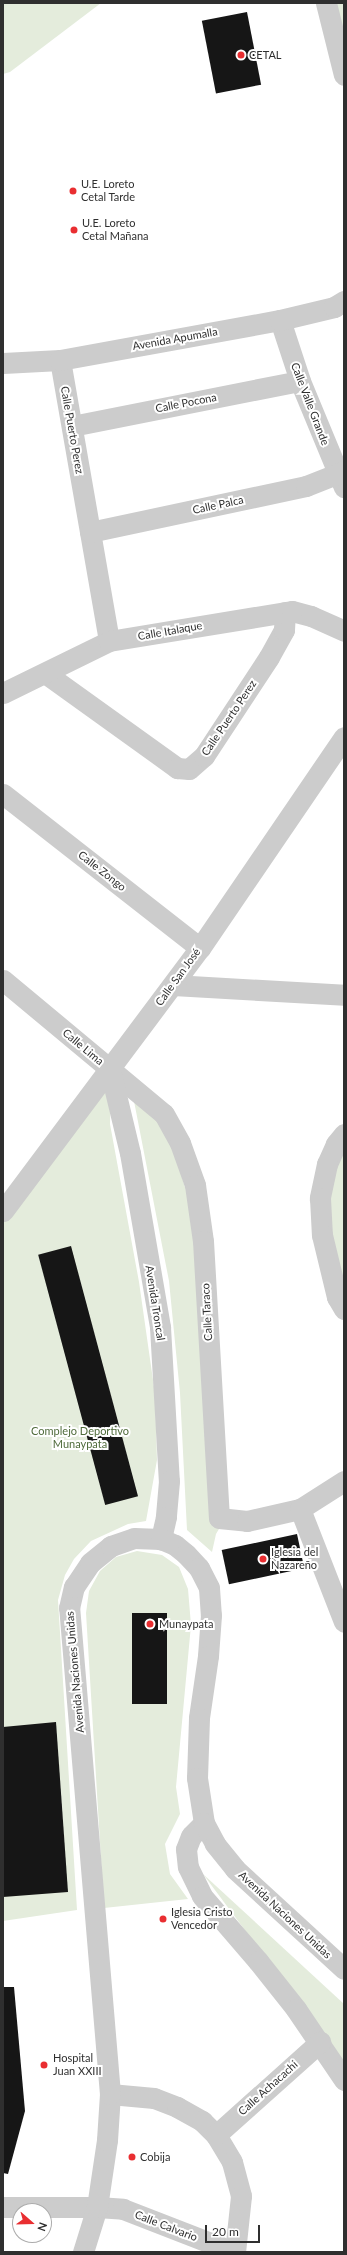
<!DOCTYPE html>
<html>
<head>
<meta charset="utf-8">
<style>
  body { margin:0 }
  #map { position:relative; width:347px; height:2255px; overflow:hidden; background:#fff; font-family:Lato,sans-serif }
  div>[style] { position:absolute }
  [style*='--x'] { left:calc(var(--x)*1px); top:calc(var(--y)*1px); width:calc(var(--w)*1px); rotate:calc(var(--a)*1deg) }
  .green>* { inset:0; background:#e4ecdc }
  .building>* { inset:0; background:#161616; transform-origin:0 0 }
  .minor>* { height:21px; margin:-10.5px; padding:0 10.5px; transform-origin:10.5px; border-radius:10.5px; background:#ccc }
  .dots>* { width:11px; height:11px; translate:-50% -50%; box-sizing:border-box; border:2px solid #fff; border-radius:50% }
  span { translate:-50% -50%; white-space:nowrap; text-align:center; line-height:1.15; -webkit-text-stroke:4px #fff; paint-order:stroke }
  .poi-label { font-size:11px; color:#2f2f2f }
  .left { translate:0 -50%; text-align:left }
  .street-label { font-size:11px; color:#2f2f2f }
  .park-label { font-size:11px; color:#4f6b3b }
  .frame { position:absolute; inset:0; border:4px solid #2f2f2f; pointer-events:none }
  .north { position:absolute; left:12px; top:2203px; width:40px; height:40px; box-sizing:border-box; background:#fff; border:1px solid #acacac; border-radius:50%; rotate:110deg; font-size:11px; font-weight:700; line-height:16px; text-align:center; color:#2f2f2f }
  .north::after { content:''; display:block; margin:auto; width:14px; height:18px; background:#e92e31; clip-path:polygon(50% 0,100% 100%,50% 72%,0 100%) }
  .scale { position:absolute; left:205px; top:2225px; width:55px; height:18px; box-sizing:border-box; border:2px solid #2f2f2f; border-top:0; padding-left:5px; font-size:12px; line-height:14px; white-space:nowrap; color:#2f2f2f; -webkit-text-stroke:3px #fff; paint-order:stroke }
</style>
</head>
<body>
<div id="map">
  <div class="green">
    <i style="clip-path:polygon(3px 3px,101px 3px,10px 72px,3px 74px)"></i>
    <i style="clip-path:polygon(334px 3px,344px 3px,344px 34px)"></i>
    <i style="clip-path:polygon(111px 1082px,110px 1124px,139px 1282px,155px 1394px,157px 1460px,146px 1521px,128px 1524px,91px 1541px,74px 1559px,65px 1575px,58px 1600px,77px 1910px,3px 1921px,3px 1211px)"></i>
    <i style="clip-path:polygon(133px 1096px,165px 1121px,190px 1204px,222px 1524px,216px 1534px,212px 1552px,187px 1530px,180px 1393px,169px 1281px)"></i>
    <i style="clip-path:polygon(344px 1126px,344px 1311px,318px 1234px)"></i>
    <i style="clip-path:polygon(137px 1551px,162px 1555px,179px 1567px,188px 1589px,191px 1625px,176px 1787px,180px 1814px,165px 1844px,170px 1874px,188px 1899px,104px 1908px,86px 1613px,89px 1591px,100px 1571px,116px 1557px)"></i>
    <i style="clip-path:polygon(203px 1874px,344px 2004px,344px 2063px)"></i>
  </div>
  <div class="building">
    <i style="left:247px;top:12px;width:74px;height:46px;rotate:79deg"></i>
    <i style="left:71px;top:1246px;width:259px;height:34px;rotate:75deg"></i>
    <i style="left:297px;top:1534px;width:35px;height:77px;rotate:78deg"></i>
    <i style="left:132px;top:1613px;width:35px;height:91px"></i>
    <i style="clip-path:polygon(56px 1722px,68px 1892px,3px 1897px,3px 1727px)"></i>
    <i style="clip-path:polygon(3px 1987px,14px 1987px,25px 2111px,8px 2174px,3px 2173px)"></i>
  </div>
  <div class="minor">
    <i style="--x:326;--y:3;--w:74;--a:76"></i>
    <i style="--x:280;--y:320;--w:64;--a:71.8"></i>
    <i style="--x:300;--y:381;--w:115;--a:67.5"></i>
    <i style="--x:60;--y:360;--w:285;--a:80.1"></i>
    <i style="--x:3;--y:363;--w:57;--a:-3"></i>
    <i style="--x:60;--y:360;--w:224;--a:-10.3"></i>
    <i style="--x:280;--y:320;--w:56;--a:-13.5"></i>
    <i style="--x:334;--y:307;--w:12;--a:-31"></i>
    <i style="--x:72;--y:426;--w:232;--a:-11.2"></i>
    <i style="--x:90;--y:532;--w:221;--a:-12"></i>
    <i style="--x:306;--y:486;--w:41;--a:-21.5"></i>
    <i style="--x:45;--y:673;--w:163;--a:35.7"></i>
    <i style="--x:177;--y:768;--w:12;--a:5"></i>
    <i style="--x:189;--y:769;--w:20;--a:-41"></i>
    <i style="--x:204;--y:756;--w:118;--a:-56.7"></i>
    <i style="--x:269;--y:657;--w:31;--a:-61"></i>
    <i style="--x:284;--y:630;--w:18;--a:-87"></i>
    <i style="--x:3;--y:693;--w:118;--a:-26.1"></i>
    <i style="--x:109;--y:641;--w:185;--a:-9.3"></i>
    <i style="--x:292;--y:611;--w:20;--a:15"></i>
    <i style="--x:311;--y:616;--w:36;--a:24"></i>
    <i style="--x:3;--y:794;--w:250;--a:38"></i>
    <i style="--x:3;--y:980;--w:209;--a:39.8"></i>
    <i style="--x:164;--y:1114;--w:33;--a:61"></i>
    <i style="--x:180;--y:1143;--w:45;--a:70.3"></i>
    <i style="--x:195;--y:1185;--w:57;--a:81.9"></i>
    <i style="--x:203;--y:1241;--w:277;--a:86.7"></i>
    <i style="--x:219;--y:1518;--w:28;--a:6"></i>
    <i style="--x:247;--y:1521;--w:54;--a:-12.8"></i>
    <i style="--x:300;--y:1509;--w:52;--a:-32.5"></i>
    <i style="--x:173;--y:985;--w:171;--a:3.3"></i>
    <i style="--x:110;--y:1070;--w:85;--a:76.5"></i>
    <i style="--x:130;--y:1153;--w:177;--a:80.2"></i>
    <i style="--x:160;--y:1327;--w:154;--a:86.7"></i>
    <i style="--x:169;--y:1481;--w:36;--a:95"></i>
    <i style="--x:166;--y:1517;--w:23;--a:103"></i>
    <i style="--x:344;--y:1134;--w:13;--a:129"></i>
    <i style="--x:336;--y:1144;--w:22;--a:114"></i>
    <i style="--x:327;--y:1164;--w:35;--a:102"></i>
    <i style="--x:320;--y:1198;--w:37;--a:87"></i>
    <i style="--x:322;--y:1235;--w:64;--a:76.4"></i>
    <i style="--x:337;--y:1297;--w:14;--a:60"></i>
    <i style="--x:3;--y:1211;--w:329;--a:-53.2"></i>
    <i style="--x:200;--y:948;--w:255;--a:-55.7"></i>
    <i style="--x:300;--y:1509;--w:121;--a:68.7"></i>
    <i style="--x:204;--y:1823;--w:18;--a:135"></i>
    <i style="--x:191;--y:1836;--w:14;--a:111"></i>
    <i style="--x:186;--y:1849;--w:18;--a:84"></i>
    <i style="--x:188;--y:1867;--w:32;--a:64"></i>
    <i style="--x:202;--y:1896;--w:86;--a:49.3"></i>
    <i style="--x:258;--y:1961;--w:61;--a:51.6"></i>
    <i style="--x:296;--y:2009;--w:86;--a:55.9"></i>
    <i style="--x:110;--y:2094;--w:44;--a:5.2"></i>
    <i style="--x:154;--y:2098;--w:25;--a:21"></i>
    <i style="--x:177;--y:2107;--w:29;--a:29"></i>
    <i style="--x:202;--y:2121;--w:20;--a:45"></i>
    <i style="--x:216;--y:2135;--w:31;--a:59"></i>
    <i style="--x:232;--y:2162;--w:35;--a:75"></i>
    <i style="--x:241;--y:2196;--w:56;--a:96.1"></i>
    <i style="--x:216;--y:2135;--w:140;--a:-41.8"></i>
    <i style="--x:3;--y:2207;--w:94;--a:0"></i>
    <i style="--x:97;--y:2207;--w:26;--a:4"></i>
    <i style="--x:123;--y:2209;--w:119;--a:21.2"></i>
    <i style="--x:83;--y:2252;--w:47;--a:-72.7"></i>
    <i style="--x:97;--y:2207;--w:68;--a:-81.5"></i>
    <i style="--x:107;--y:2140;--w:46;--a:-86.3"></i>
    <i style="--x:110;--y:2094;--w:488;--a:-94.8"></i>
    <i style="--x:69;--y:1608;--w:22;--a:-77"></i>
    <i style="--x:74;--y:1587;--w:29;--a:-56"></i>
    <i style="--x:90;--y:1563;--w:27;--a:-39"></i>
    <i style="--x:111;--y:1546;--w:24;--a:-19"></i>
    <i style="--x:134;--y:1538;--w:27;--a:2"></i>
    <i style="--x:161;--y:1539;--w:15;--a:23"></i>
    <i style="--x:175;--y:1545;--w:14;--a:39"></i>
    <i style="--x:186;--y:1554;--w:19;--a:47"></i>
    <i style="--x:199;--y:1568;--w:22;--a:63"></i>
    <i style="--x:209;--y:1588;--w:27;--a:86"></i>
    <i style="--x:211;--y:1615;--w:41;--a:94.2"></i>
    <i style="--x:208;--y:1656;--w:63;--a:98.3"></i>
    <i style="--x:199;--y:1718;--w:60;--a:91.9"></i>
    <i style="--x:197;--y:1778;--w:46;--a:81.2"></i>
    <i style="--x:204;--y:1823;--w:24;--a:62"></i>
    <i style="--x:215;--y:1844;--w:32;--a:51"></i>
    <i style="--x:235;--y:1869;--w:148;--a:42.5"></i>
  </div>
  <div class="dots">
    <i style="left:241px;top:55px;background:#e92e31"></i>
    <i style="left:73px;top:191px;background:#e92e31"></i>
    <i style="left:74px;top:230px;background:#e92e31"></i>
    <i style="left:263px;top:1559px;background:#e92e31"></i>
    <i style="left:150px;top:1624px;background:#e92e31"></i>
    <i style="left:163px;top:1919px;background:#e92e31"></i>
    <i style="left:44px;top:2065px;background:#e92e31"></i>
    <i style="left:132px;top:2157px;background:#e92e31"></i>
  </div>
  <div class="poi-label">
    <span class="left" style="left:249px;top:55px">CETAL</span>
    <span class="left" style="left:81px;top:191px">U.E. Loreto<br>Cetal Tarde</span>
    <span class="left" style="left:82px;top:230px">U.E. Loreto<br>Cetal Mañana</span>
    <span class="left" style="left:271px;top:1559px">Iglesia del<br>Nazareño</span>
    <span class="left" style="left:159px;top:1624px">Munaypata</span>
    <span class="left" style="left:171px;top:1919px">Iglesia Cristo<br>Vencedor</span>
    <span class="left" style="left:53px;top:2065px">Hospital<br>Juan XXIII</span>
    <span class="left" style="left:140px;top:2157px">Cobija</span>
  </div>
  <div class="street-label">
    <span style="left:175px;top:339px;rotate:-10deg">Avenida Apumalla</span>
    <span style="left:186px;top:403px;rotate:-11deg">Calle Pocona</span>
    <span style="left:310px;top:404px;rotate:69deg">Calle Valle Grande</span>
    <span style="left:72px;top:430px;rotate:80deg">Calle Puerto Perez</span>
    <span style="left:218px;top:505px;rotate:-12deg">Calle Palca</span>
    <span style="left:170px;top:631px;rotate:-10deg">Calle Italaque</span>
    <span style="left:229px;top:718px;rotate:-56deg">Calle Puerto Perez</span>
    <span style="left:102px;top:871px;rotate:38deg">Calle Zongo</span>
    <span style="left:178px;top:977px;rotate:-54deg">Calle San José</span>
    <span style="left:83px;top:1047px;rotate:40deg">Calle Lima</span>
    <span style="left:155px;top:1303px;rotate:81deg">Avenida Troncal</span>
    <span style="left:207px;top:1312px;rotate:-93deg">Calle Taraco</span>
    <span style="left:75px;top:1672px;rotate:-95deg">Avenida Naciones Unidas</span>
    <span style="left:285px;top:1915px;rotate:43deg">Avenida Naciones Unidas</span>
    <span style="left:268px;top:2088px;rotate:-42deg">Calle Achacachi</span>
    <span style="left:166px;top:2226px;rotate:21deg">Calle Calvario</span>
  </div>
  <div class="park-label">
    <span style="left:80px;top:1438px">Complejo Deportivo<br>Munaypata</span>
  </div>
  <div class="frame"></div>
  <div class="north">N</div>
  <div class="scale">20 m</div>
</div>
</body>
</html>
